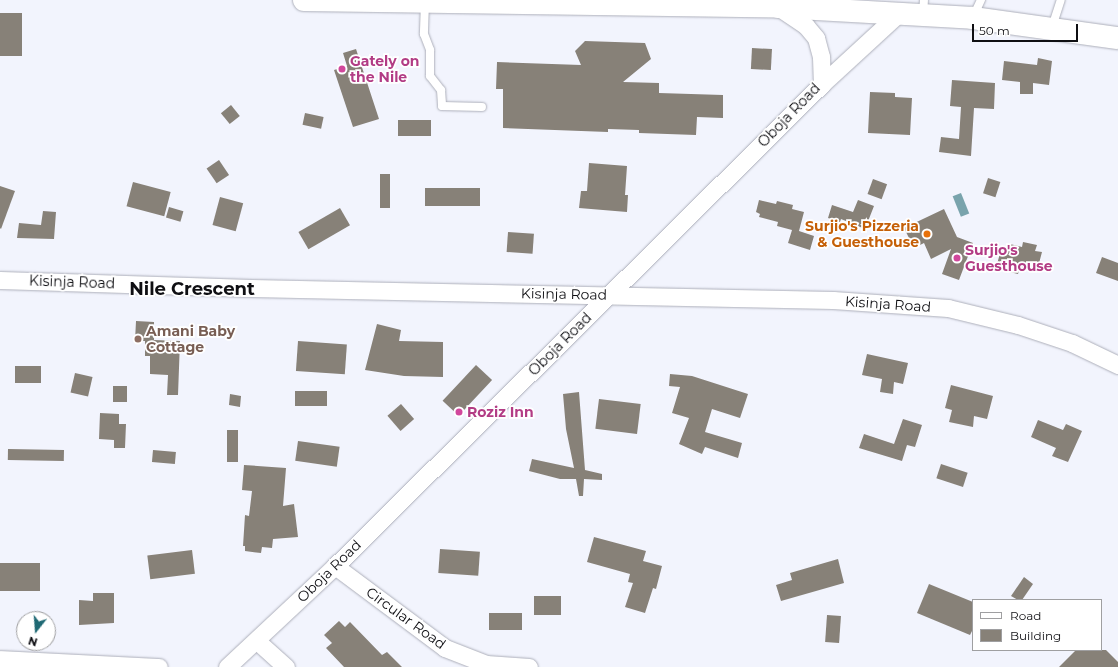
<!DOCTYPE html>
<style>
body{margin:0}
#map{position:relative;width:1118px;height:667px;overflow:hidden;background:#f2f4fd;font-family:Montserrat,sans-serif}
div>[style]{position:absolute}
.water>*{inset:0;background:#79a3ac;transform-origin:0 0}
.building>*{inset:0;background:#878178;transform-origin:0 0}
.roads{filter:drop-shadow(0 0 1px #adafba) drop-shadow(0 0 1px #adafba)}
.lane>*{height:8px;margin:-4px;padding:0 4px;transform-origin:4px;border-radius:4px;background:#fff}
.street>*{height:17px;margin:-8.5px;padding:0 8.5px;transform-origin:8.5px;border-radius:8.5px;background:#fff}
.secondary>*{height:22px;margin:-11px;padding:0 11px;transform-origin:11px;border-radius:11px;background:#fff}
.dots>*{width:11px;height:11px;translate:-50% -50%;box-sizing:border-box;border:2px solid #fff;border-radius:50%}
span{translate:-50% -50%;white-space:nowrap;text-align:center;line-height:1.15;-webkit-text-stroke:3.5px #fff;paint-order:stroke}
.hotel-label{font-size:14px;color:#b23c85;font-weight:700}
.left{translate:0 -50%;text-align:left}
.street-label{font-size:14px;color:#0f0f13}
.food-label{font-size:14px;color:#c56008;font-weight:700}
.right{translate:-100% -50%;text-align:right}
.education-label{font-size:14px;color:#785e54;font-weight:700}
.district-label{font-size:18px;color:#0f0f13;font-weight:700}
.legend{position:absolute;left:972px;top:599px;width:130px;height:52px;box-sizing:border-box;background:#fff;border:1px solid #9f9fa1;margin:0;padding:5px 7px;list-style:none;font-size:12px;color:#0f0f13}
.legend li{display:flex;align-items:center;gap:8px;height:20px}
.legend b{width:20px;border:1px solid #9f9fa1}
.north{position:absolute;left:16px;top:611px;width:40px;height:40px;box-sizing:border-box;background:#fff;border:1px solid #9f9fa1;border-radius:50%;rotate:197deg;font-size:11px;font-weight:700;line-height:16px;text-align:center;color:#0f0f13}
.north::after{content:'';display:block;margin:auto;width:14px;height:18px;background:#1f6974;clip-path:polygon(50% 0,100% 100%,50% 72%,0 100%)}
.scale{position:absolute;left:972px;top:24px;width:106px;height:18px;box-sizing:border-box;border:2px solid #0f0f13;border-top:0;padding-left:5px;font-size:12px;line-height:14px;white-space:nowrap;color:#0f0f13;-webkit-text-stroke:3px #fff;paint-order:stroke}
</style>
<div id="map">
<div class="water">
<div style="left:961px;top:193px;width:22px;height:9px;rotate:68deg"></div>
</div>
<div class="building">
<div style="left:0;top:13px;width:22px;height:43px"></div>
<div style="clip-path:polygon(585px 41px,645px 43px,651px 59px,623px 82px,659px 83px,659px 93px,723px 95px,723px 118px,697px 117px,696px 135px,639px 133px,639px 130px,608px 129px,608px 132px,503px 128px,503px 89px,496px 89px,497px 62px,581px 65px,575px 51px)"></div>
<div style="left:752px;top:48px;width:20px;height:21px;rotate:3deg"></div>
<div style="clip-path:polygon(356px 49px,379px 119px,353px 127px,334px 70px,347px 66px,343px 53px)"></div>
<div style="clip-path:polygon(1038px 58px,1052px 61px,1049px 85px,1033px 83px,1033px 94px,1020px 94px,1020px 82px,1002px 80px,1004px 61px,1037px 65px)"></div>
<div style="clip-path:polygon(952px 80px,995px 83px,994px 109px,974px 108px,971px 156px,939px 152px,941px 137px,959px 139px,961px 107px,950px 106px)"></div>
<div style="clip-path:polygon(870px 92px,895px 93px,895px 97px,912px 98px,910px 135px,868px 133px)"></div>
<div style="left:231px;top:105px;width:14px;height:13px;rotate:51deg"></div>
<div style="left:305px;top:113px;width:19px;height:12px;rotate:12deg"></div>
<div style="left:431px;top:120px;width:16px;height:33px;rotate:90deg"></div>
<div style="left:219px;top:160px;width:18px;height:15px;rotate:56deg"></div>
<div style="clip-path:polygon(589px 163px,627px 166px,625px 195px,628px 195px,627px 212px,579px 208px,581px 191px,587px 191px)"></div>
<div style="left:380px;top:174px;width:10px;height:34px"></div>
<div style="left:988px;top:178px;width:13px;height:16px;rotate:18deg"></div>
<div style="left:873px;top:179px;width:15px;height:16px;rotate:20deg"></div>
<div style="left:133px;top:182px;width:39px;height:25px;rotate:15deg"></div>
<div style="clip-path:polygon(0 186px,15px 191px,1px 229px,0 228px)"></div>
<div style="left:425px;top:188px;width:55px;height:18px"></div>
<div style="left:220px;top:197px;width:24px;height:29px;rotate:15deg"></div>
<div style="clip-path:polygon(759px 200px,776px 204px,777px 201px,793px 205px,792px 209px,804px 212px,799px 231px,814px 236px,810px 250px,788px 243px,792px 230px,777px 226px,778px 222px,759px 217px,760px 214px,756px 212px)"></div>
<div style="clip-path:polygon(858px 200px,874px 206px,865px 229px,841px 219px,840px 222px,828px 218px,832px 205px,853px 212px)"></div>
<div style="left:169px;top:207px;width:15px;height:11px;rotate:16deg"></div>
<div style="left:340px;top:208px;width:20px;height:48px;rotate:60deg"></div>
<div style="clip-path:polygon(944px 209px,957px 237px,973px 243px,959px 280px,942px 274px,951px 249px,931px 259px,924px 243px,914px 248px,904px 228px)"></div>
<div style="clip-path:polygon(43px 211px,56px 212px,54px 239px,17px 238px,19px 223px,41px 225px)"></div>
<div style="left:508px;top:232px;width:26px;height:20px;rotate:4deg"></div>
<div style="clip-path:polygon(1023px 242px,1037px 245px,1035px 251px,1042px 252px,1037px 271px,1026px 268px,1025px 271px,1019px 270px,1018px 274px,1006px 271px,1008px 267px,997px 264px,1001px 250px,1008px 252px,1010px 244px,1022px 247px)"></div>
<div style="clip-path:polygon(1102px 257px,1118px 263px,1118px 281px,1096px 273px)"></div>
<div style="clip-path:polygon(136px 321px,154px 322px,154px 340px,180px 341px,178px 395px,167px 395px,168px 375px,150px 374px,150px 356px,145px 356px,145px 341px,135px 341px)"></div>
<div style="clip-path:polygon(377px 324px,401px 330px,399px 341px,443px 342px,443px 377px,404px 376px,365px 370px)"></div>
<div style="left:298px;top:341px;width:49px;height:30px;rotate:4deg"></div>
<div style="clip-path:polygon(867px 354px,908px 363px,903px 384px,894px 382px,893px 394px,880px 392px,882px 379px,862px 375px)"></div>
<div style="left:476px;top:365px;width:22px;height:49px;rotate:43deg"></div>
<div style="left:15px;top:366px;width:26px;height:17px"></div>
<div style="left:75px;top:373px;width:18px;height:20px;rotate:13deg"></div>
<div style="clip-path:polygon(670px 374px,692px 376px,748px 394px,740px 418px,712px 409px,705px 432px,742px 443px,738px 458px,705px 447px,702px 454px,679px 444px,689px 418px,672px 413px,680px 387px,669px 386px)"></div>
<div style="clip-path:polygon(951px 385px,993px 396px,987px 419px,974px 416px,973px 427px,949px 422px,952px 410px,945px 408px)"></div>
<div style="left:113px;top:386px;width:14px;height:16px"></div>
<div style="left:327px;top:391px;width:15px;height:32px;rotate:90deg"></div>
<div style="clip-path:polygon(579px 392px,585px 470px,602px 474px,602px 480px,584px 479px,583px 496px,579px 496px,576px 479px,560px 479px,529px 471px,532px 459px,574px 468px,566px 429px,563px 394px)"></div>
<div style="clip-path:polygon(230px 394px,241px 396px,240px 407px,229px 405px)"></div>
<div style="left:599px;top:399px;width:42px;height:30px;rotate:7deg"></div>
<div style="left:401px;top:404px;width:20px;height:18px;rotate:49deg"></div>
<div style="clip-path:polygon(100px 413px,119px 414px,119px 424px,126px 424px,125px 448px,114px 448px,114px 440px,99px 439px)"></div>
<div style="clip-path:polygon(903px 419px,922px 425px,915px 447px,907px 445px,902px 461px,859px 448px,864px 434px,894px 444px)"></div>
<div style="clip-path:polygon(1038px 420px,1063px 430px,1066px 424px,1082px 431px,1068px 462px,1052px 456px,1056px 448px,1031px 437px)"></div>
<div style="left:227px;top:430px;width:11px;height:32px"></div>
<div style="left:298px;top:441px;width:42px;height:20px;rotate:8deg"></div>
<div style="left:8px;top:449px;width:56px;height:11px;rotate:1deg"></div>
<div style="left:153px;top:450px;width:23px;height:12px;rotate:5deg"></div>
<div style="left:941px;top:464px;width:28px;height:15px;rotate:18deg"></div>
<div style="clip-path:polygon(244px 465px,286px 468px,283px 506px,294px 504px,298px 537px,273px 539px,272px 548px,262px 547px,261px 553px,245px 551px,245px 546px,243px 546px,245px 515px,249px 516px,252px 491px,242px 490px)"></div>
<div style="clip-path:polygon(594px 537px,646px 551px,643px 561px,662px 566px,656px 589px,653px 588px,645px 613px,625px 607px,633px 583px,628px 582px,630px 574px,587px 562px)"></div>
<div style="left:440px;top:549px;width:40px;height:24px;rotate:4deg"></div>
<div style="left:192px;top:550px;width:24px;height:45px;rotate:83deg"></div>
<div style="clip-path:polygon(838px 559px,844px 583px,781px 601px,776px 585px,792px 580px,790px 573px)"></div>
<div style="left:0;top:563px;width:40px;height:28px"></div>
<div style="clip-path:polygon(1024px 577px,1033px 584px,1022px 600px,1018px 600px,1011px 596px)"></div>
<div style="clip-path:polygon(929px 584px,973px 602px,973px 629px,970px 635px,917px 613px)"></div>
<div style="clip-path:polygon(93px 593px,114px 593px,114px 623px,79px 625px,79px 600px,93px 601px)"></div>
<div style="left:534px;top:596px;width:27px;height:19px"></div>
<div style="left:489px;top:613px;width:33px;height:17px"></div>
<div style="left:827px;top:615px;width:14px;height:27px;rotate:4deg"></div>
<div style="clip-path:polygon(339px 621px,345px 627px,350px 622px,382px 655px,387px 652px,402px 667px,344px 667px,326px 648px,332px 643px,324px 635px)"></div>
<div style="clip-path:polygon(1076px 650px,1106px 650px,1118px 662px,1118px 667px,1059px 667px)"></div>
</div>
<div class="roads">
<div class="lane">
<div style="left:425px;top:2px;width:32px;rotate:92deg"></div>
<div style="left:424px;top:34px;width:17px;rotate:69deg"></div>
<div style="left:430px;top:50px;width:26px;rotate:90deg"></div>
<div style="left:430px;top:76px;width:18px;rotate:52deg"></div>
<div style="left:441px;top:90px;width:16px;rotate:86deg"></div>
<div style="left:442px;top:106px;width:40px;rotate:1.4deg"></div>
<div style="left:923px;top:14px;width:14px;rotate:-86deg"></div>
<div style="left:973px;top:17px;width:19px;rotate:-65deg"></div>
<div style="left:1052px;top:27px;width:28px;rotate:-72deg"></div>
</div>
<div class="street">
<div style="left:778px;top:7px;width:34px;rotate:34deg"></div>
<div style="left:806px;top:26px;width:16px;rotate:50deg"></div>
<div style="left:816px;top:38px;width:20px;rotate:75deg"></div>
<div style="left:821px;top:57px;width:27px;rotate:88deg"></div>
<div style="left:0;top:280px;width:251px;rotate:1.8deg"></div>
<div style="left:251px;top:288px;width:582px;rotate:1.18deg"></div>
<div style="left:833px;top:300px;width:115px;rotate:4deg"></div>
<div style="left:948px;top:308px;width:72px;rotate:13.7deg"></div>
<div style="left:1018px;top:325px;width:57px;rotate:18.4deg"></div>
<div style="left:1072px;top:343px;width:51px;rotate:25.6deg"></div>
<div style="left:335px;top:566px;width:137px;rotate:36.7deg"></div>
<div style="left:445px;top:648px;width:44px;rotate:21.3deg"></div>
<div style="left:486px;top:664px;width:43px;rotate:4deg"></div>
<div style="left:257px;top:641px;width:39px;rotate:42deg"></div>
<div style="left:0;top:659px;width:159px;rotate:2.9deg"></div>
<div style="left:227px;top:667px;width:148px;rotate:-43.1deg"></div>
<div style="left:335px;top:566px;width:685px;rotate:-44.7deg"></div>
<div style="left:822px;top:84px;width:103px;rotate:-42.6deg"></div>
</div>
<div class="secondary">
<div style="left:304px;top:0;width:474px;rotate:0.8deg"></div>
<div style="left:778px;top:7px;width:195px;rotate:3.2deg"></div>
<div style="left:973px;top:18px;width:146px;rotate:7.9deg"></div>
</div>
</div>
<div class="dots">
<div style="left:342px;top:69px;background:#d1479c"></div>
<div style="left:927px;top:234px;background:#e8710a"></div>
<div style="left:957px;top:258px;background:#d1479c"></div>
<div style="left:138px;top:339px;background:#8d6e63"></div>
<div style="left:459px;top:412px;background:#d1479c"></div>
</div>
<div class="hotel-label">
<span class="left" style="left:350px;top:69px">Gately on<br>the Nile</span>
<span class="left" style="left:965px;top:258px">Surjio's<br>Guesthouse</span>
<span class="left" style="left:467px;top:412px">Roziz Inn</span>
</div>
<div class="street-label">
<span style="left:789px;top:115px;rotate:-46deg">Oboja Road</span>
<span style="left:72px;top:282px;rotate:2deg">Kisinja Road</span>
<span style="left:564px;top:294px;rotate:1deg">Kisinja Road</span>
<span style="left:888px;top:304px;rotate:4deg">Kisinja Road</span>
<span style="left:560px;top:344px;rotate:-45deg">Oboja Road</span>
<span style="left:329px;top:571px;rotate:-44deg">Oboja Road</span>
<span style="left:406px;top:618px;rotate:36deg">Circular Road</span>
</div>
<div class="food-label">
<span class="right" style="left:919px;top:234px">Surjio's Pizzeria<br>&amp; Guesthouse</span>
</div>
<div class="education-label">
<span class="left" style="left:146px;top:339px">Amani Baby<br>Cottage</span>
</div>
<div class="district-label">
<span style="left:192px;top:289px">Nile Crescent</span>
</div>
<ul class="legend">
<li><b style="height:5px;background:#fff"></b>Road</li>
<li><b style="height:11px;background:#878178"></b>Building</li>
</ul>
<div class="north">N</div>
<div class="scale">50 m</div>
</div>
